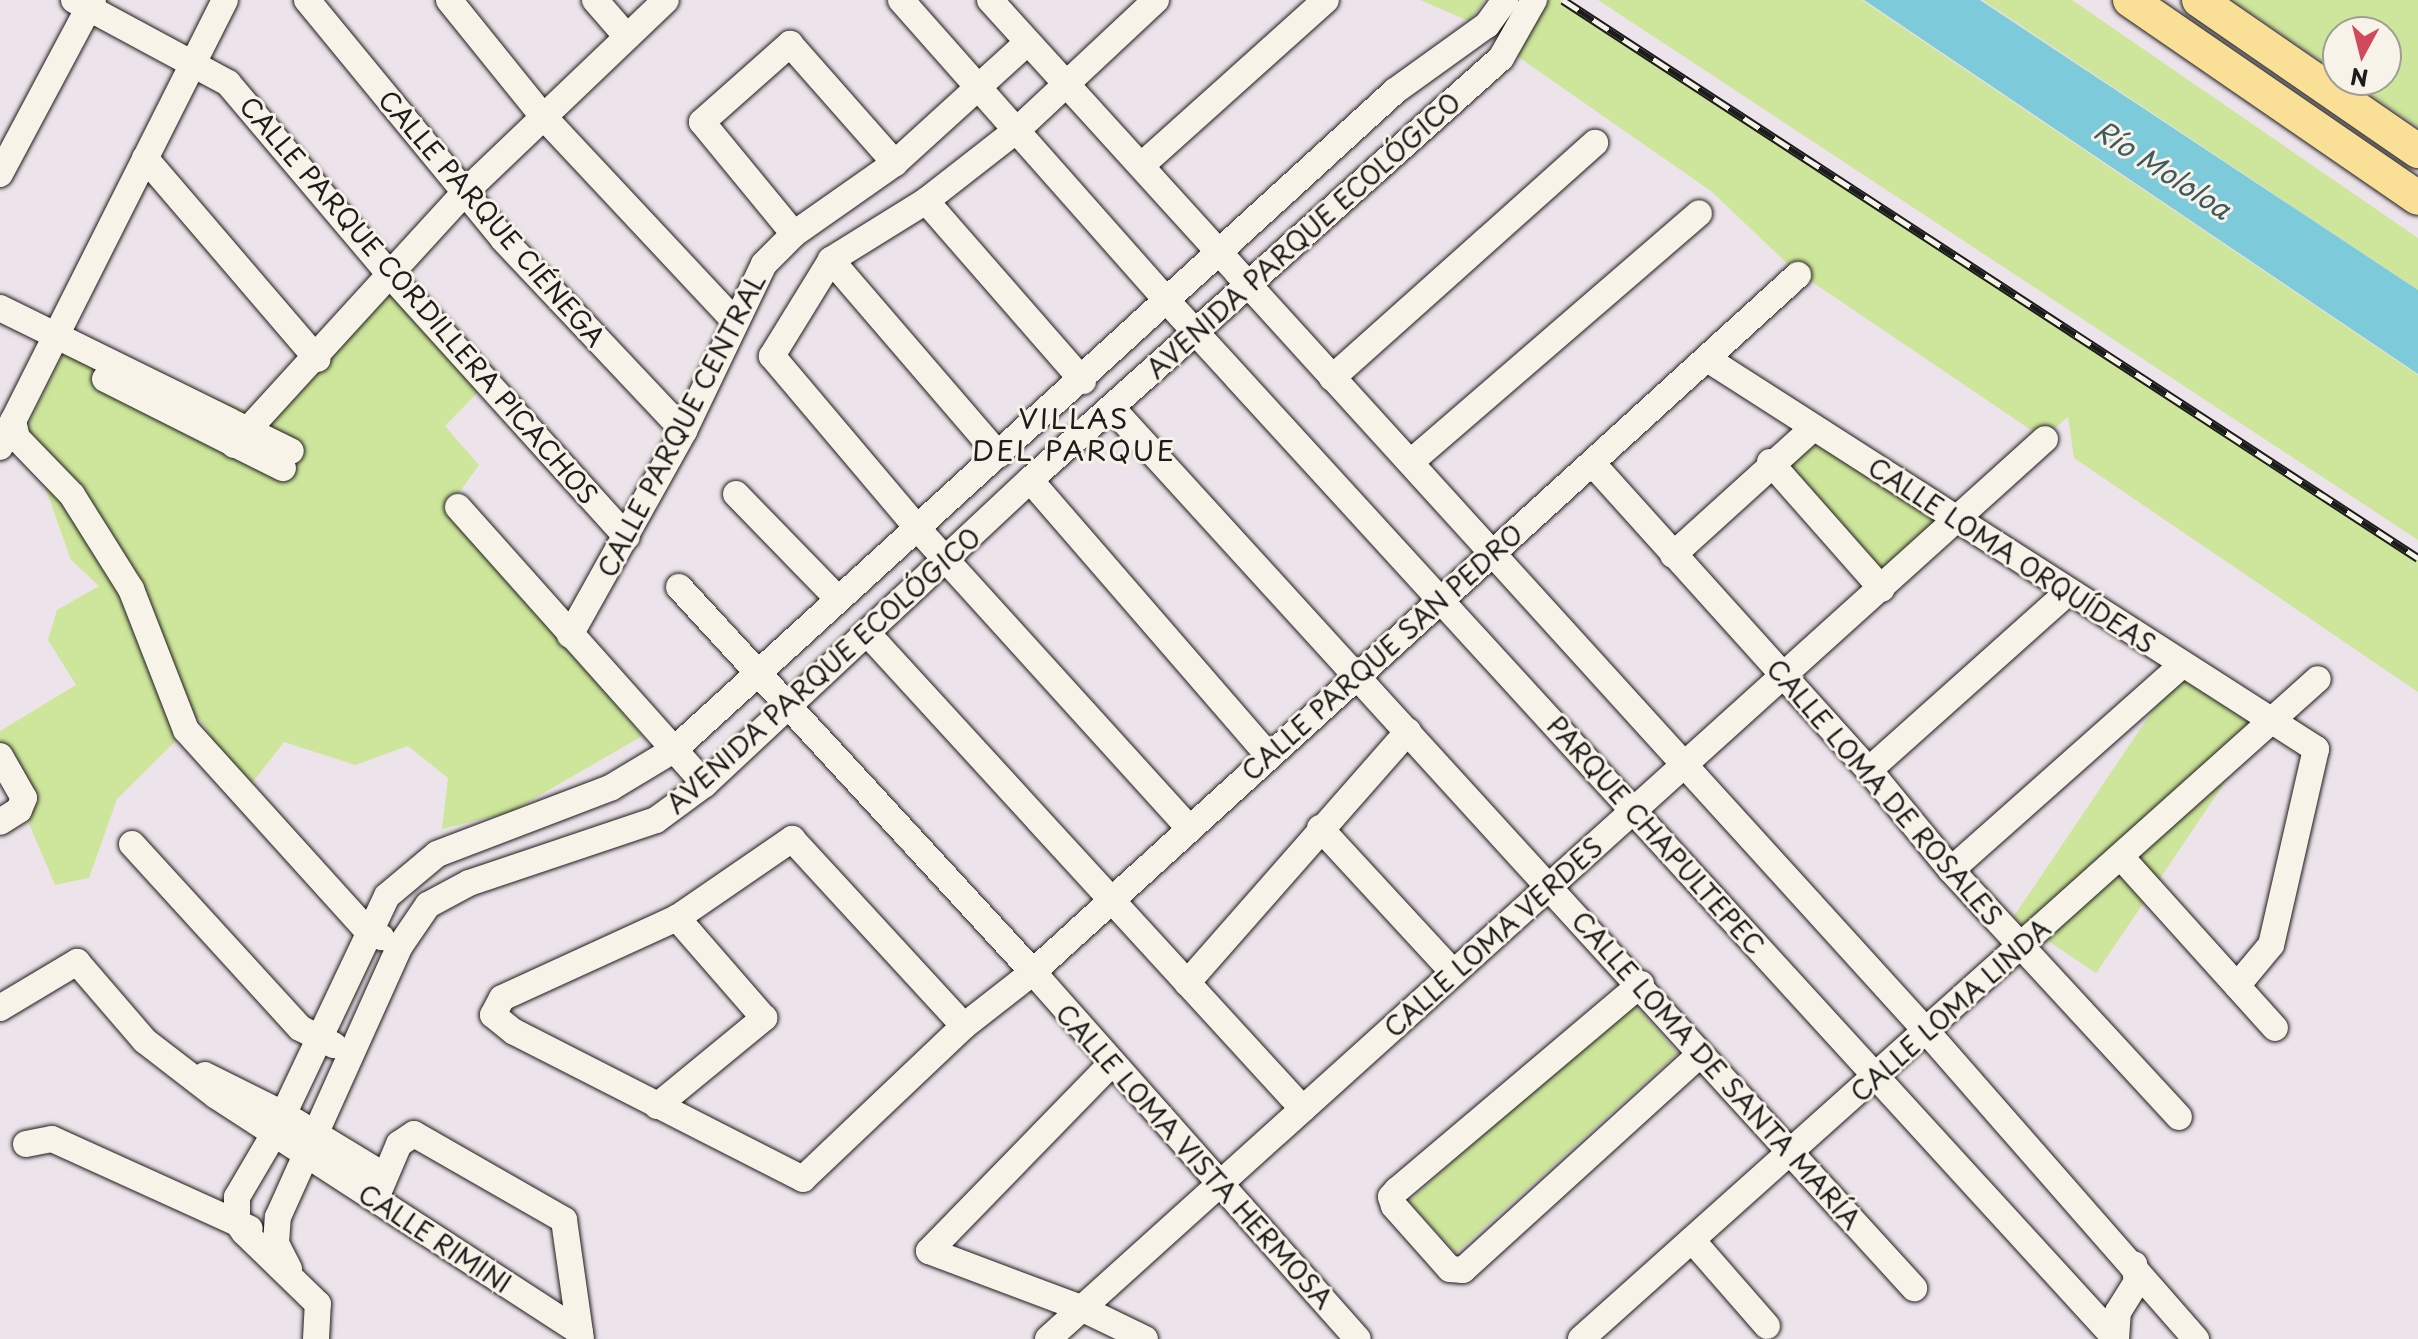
<!DOCTYPE html>
<meta charset="utf-8">
<style>
body{margin:0}
#map{position:relative;width:2418px;height:1339px;overflow:hidden;background:#ede3ea;font-family:"Playpen Sans",sans-serif}
div>[style]{position:absolute}
.green>*{inset:0;background:#cee69b;transform-origin:0 0}
.water>*{inset:0;background:#7dcadb}
.roads{filter:drop-shadow(0 0 2px #1c1c1c) drop-shadow(0 0 2px #1c1c1c)}
.minor>*{height:26px;margin:-13px;padding:0 13px;transform-origin:13px;border-radius:13px;background:#f7f3e8}
.major>*{height:34px;margin:-17px;padding:0 17px;transform-origin:17px;border-radius:17px;background:#fadf96}
.rail>*{height:9px;margin-top:-4.5px;transform-origin:0;background:repeating-linear-gradient(90deg,#f7f3e8 0 18px,#1c1c1c 0 36px);box-sizing:border-box;border-block:2px solid #1c1c1c}
span{translate:-50% -50%;white-space:nowrap;text-align:center;line-height:1.15;-webkit-text-stroke:6px #f7f3e8;paint-order:stroke}
.street-label{font-size:26px;color:#1c1c1c}
.water-label{font-size:28px;color:#3e595f;font-style:italic}
.neighbourhood-label{font-size:28px;color:#1c1c1c;letter-spacing:2px}
.north{position:absolute;left:2322px;top:16px;width:80px;height:80px;box-sizing:border-box;background:#f7f3e8;border:2px solid #9f9d96;border-radius:50%;rotate:187deg;font-size:22px;font-weight:700;line-height:32px;text-align:center;color:#1c1c1c}
.north::after{content:'';display:block;margin:auto;width:28px;height:36px;background:#d1495b;clip-path:polygon(50% 0,100% 100%,50% 72%,0 100%)}
</style>
<div id="map">
<div class="green">
<div style="clip-path:polygon(1420px 0,1485px 0,1469px 21px)"></div>
<div style="clip-path:polygon(1536px 0,1559px 0,2418px 561px,2418px 692px,2074px 458px,2068px 417px,2043px 438px,1793px 269px,1711px 191px,1504px 47px)"></div>
<div style="clip-path:polygon(1598px 0,1862px 0,2418px 375px,2418px 540px)"></div>
<div style="clip-path:polygon(1982px 0,2072px 0,2418px 238px,2418px 290px)"></div>
<div style="clip-path:polygon(2232px 0,2418px 0,2418px 127px,2349px 80px,2386px 80px,2386px 32px,2338px 32px,2338px 72px)"></div>
<div style="clip-path:polygon(390px 289px,478px 392px,445px 426px,479px 465px,450px 505px,642px 736px,511px 812px,442px 829px,448px 778px,408px 746px,355px 765px,284px 742px,246px 791px,199px 718px,117px 799px,89px 878px,55px 885px,0 755px,0 731px,76px 685px,48px 640px,57px 610px,99px 586px,71px 560px,25px 430px,69px 342px,246px 410px)"></div>
<div style="clip-path:polygon(1815px 435px,1939px 519px,1877px 576px,1780px 467px)"></div>
<div style="left:2182px;top:667px;width:100px;height:302px;rotate:34deg"></div>
<div style="left:1631px;top:1001px;width:70px;height:299px;rotate:48deg"></div>
</div>
<div class="water">
<div style="clip-path:polygon(1864px 0,1980px 0,2418px 290px,2418px 374px)"></div>
</div>
<div class="roads">
<div class="minor">
<div style="left:74px;top:0;width:175px;rotate:28.3deg"></div>
<div style="left:228px;top:83px;width:251px;rotate:49.8deg"></div>
<div style="left:390px;top:275px;width:353px;rotate:47.9deg"></div>
<div style="left:307px;top:0;width:309px;rotate:50.6deg"></div>
<div style="left:503px;top:239px;width:264px;rotate:46.7deg"></div>
<div style="left:449px;top:0;width:146px;rotate:51.1deg"></div>
<div style="left:541px;top:114px;width:284px;rotate:46.9deg"></div>
<div style="left:595px;top:0;width:49px;rotate:49.1deg"></div>
<div style="left:901px;top:0;width:403px;rotate:48.5deg"></div>
<div style="left:1168px;top:302px;width:1405px;rotate:47.57deg"></div>
<div style="left:990px;top:0;width:1395px;rotate:47.76deg"></div>
<div style="left:1928px;top:1033px;width:407px;rotate:48.8deg"></div>
<div style="left:1156px;top:0;width:189px;rotate:136.9deg"></div>
<div style="left:1018px;top:129px;width:117px;rotate:142deg"></div>
<div style="left:926px;top:201px;width:112px;rotate:148.2deg"></div>
<div style="left:831px;top:260px;width:113px;rotate:121.6deg"></div>
<div style="left:772px;top:356px;width:226px;rotate:49.8deg"></div>
<div style="left:918px;top:529px;width:402px;rotate:47.8deg"></div>
<div style="left:145px;top:158px;width:265px;rotate:49.4deg"></div>
<div style="left:1142px;top:165px;width:247px;rotate:-41.9deg"></div>
<div style="left:0;top:174px;width:197px;rotate:-61.9deg"></div>
<div style="left:926px;top:201px;width:239px;rotate:48.9deg"></div>
<div style="left:794px;top:234px;width:145px;rotate:-129.4deg"></div>
<div style="left:702px;top:122px;width:118px;rotate:-41.6deg"></div>
<div style="left:790px;top:44px;width:159px;rotate:48.6deg"></div>
<div style="left:831px;top:260px;width:257px;rotate:49.3deg"></div>
<div style="left:0;top:308px;width:324px;rotate:26.2deg"></div>
<div style="left:1709px;top:360px;width:721px;rotate:32.65deg"></div>
<div style="left:2316px;top:749px;width:201px;rotate:102.9deg"></div>
<div style="left:2271px;top:945px;width:53px;rotate:129.7deg"></div>
<div style="left:1332px;top:378px;width:353px;rotate:-41.8deg"></div>
<div style="left:105px;top:379px;width:199px;rotate:26.6deg"></div>
<div style="left:1112px;top:408px;width:1191px;rotate:47.66deg"></div>
<div style="left:13px;top:421px;width:17px;rotate:77deg"></div>
<div style="left:17px;top:438px;width:79px;rotate:46deg"></div>
<div style="left:72px;top:495px;width:111px;rotate:57.9deg"></div>
<div style="left:131px;top:589px;width:151px;rotate:68.7deg"></div>
<div style="left:186px;top:730px;width:270px;rotate:47.9deg"></div>
<div style="left:367px;top:930px;width:16px;rotate:27deg"></div>
<div style="left:234px;top:445px;width:341px;rotate:-47.6deg"></div>
<div style="left:464px;top:193px;width:279px;rotate:-43.7deg"></div>
<div style="left:0;top:447px;width:500px;rotate:-63.28deg"></div>
<div style="left:1412px;top:461px;width:379px;rotate:-40.8deg"></div>
<div style="left:1770px;top:462px;width:169px;rotate:48.6deg"></div>
<div style="left:1593px;top:464px;width:412px;rotate:48deg"></div>
<div style="left:1869px;top:770px;width:129px;rotate:50.6deg"></div>
<div style="left:1951px;top:870px;width:336px;rotate:47.3deg"></div>
<div style="left:1030px;top:480px;width:362px;rotate:49.1deg"></div>
<div style="left:736px;top:494px;width:145px;rotate:45.8deg"></div>
<div style="left:458px;top:507px;width:371px;rotate:48.3deg"></div>
<div style="left:1673px;top:555px;width:190px;rotate:-42.2deg"></div>
<div style="left:679px;top:587px;width:523px;rotate:47.4deg"></div>
<div style="left:1033px;top:972px;width:490px;rotate:48.5deg"></div>
<div style="left:868px;top:634px;width:644px;rotate:47.52deg"></div>
<div style="left:570px;top:635px;width:234px;rotate:-60.8deg"></div>
<div style="left:684px;top:431px;width:185px;rotate:-64.4deg"></div>
<div style="left:764px;top:264px;width:42px;rotate:-45deg"></div>
<div style="left:794px;top:234px;width:123px;rotate:-35.1deg"></div>
<div style="left:895px;top:163px;width:178px;rotate:-42.3deg"></div>
<div style="left:0;top:756px;width:48px;rotate:60.3deg"></div>
<div style="left:24px;top:798px;width:13px;rotate:113deg"></div>
<div style="left:19px;top:810px;width:22px;rotate:148deg"></div>
<div style="left:1869px;top:770px;width:266px;rotate:-41.8deg"></div>
<div style="left:1320px;top:828px;width:197px;rotate:47.3deg"></div>
<div style="left:792px;top:839px;width:254px;rotate:47.4deg"></div>
<div style="left:964px;top:1026px;width:222px;rotate:136.5deg"></div>
<div style="left:803px;top:1179px;width:324px;rotate:-153deg"></div>
<div style="left:514px;top:1032px;width:27px;rotate:-141deg"></div>
<div style="left:493px;top:1015px;width:19px;rotate:-62deg"></div>
<div style="left:502px;top:998px;width:192px;rotate:-24.6deg"></div>
<div style="left:677px;top:918px;width:140px;rotate:-34.5deg"></div>
<div style="left:132px;top:844px;width:249px;rotate:47.6deg"></div>
<div style="left:300px;top:1028px;width:38px;rotate:27deg"></div>
<div style="left:2121px;top:857px;width:230px;rotate:48deg"></div>
<div style="left:1951px;top:870px;width:309px;rotate:-41.6deg"></div>
<div style="left:1187px;top:983px;width:335px;rotate:-48.7deg"></div>
<div style="left:1641px;top:984px;width:319px;rotate:139.8deg"></div>
<div style="left:1397px;top:1190px;width:9px;rotate:131deg"></div>
<div style="left:1391px;top:1197px;width:9px;rotate:72deg"></div>
<div style="left:1394px;top:1206px;width:84px;rotate:48.4deg"></div>
<div style="left:1450px;top:1269px;width:13px;rotate:4deg"></div>
<div style="left:1463px;top:1270px;width:319px;rotate:-42.3deg"></div>
<div style="left:0;top:1008px;width:90px;rotate:-30.9deg"></div>
<div style="left:77px;top:962px;width:104px;rotate:49.3deg"></div>
<div style="left:145px;top:1041px;width:88px;rotate:37.6deg"></div>
<div style="left:215px;top:1095px;width:435px;rotate:33deg"></div>
<div style="left:964px;top:1026px;width:88px;rotate:-38deg"></div>
<div style="left:1033px;top:972px;width:1035px;rotate:-42.34deg"></div>
<div style="left:1111px;top:1064px;width:261px;rotate:134.2deg"></div>
<div style="left:929px;top:1251px;width:162px;rotate:20.6deg"></div>
<div style="left:1081px;top:1308px;width:71px;rotate:25.8deg"></div>
<div style="left:205px;top:1075px;width:87px;rotate:26.6deg"></div>
<div style="left:283px;top:1114px;width:119px;rotate:31.3deg"></div>
<div style="left:657px;top:1106px;width:139px;rotate:-39.4deg"></div>
<div style="left:764px;top:1018px;width:133px;rotate:-131deg"></div>
<div style="left:26px;top:1144px;width:26px;rotate:-11deg"></div>
<div style="left:52px;top:1139px;width:217px;rotate:24.4deg"></div>
<div style="left:376px;top:1198px;width:59px;rotate:-66.9deg"></div>
<div style="left:399px;top:1144px;width:18px;rotate:-34deg"></div>
<div style="left:414px;top:1134px;width:173px;rotate:29.8deg"></div>
<div style="left:564px;top:1220px;width:120px;rotate:81.9deg"></div>
<div style="left:1692px;top:1240px;width:114px;rotate:48.9deg"></div>
<div style="left:289px;top:1269px;width:29px;rotate:-117deg"></div>
<div style="left:276px;top:1243px;width:26px;rotate:-86deg"></div>
<div style="left:278px;top:1217px;width:297px;rotate:-65.8deg"></div>
<div style="left:400px;top:946px;width:50px;rotate:-55.7deg"></div>
<div style="left:428px;top:905px;width:47px;rotate:-28.2deg"></div>
<div style="left:469px;top:883px;width:197px;rotate:-18.6deg"></div>
<div style="left:656px;top:820px;width:61px;rotate:-36.3deg"></div>
<div style="left:705px;top:784px;width:445px;rotate:-43.1deg"></div>
<div style="left:1030px;top:480px;width:632px;rotate:-41.86deg"></div>
<div style="left:1501px;top:58px;width:67px;rotate:-60.4deg"></div>
<div style="left:316px;top:1339px;width:35px;rotate:-87deg"></div>
<div style="left:318px;top:1304px;width:103px;rotate:-135.8deg"></div>
<div style="left:244px;top:1232px;width:12px;rotate:-125deg"></div>
<div style="left:237px;top:1222px;width:25px;rotate:-90deg"></div>
<div style="left:237px;top:1197px;width:73px;rotate:-59.6deg"></div>
<div style="left:274px;top:1134px;width:263px;rotate:-64.6deg"></div>
<div style="left:387px;top:896px;width:65px;rotate:-40deg"></div>
<div style="left:437px;top:854px;width:187px;rotate:-20.9deg"></div>
<div style="left:612px;top:787px;width:74px;rotate:-31.1deg"></div>
<div style="left:675px;top:749px;width:975px;rotate:-42.42deg"></div>
<div style="left:1395px;top:91px;width:113px;rotate:-35.7deg"></div>
<div style="left:1487px;top:25px;width:31px;rotate:-54deg"></div>
<div style="left:1048px;top:1339px;width:1343px;rotate:-42.07deg"></div>
<div style="left:1581px;top:1339px;width:989px;rotate:-41.85deg"></div>
<div style="left:2116px;top:1339px;width:27px;rotate:-86deg"></div>
<div style="left:2118px;top:1312px;width:36px;rotate:-58deg"></div>
<div style="left:2137px;top:1282px;width:18px;rotate:-99deg"></div>
</div>
<div class="major">
<div style="left:2130px;top:0;width:349px;rotate:34.5deg"></div>
<div style="left:2199px;top:0;width:266px;rotate:34.6deg"></div>
</div>
</div>
<div class="rail">
<div style="left:1563px;top:0;width:1021px;rotate:33.13deg"></div>
</div>
<div class="street-label">
<span style="left:492px;top:218px;rotate:49deg">CALLE PARQUE CIÉNEGA</span>
<span style="left:1303px;top:235px;rotate:-42deg">AVENIDA PARQUE ECOLÓGICO</span>
<span style="left:419px;top:300px;rotate:49deg">CALLE PARQUE CORDILLERA PICACHOS</span>
<span style="left:681px;top:425px;rotate:-63deg">CALLE PARQUE CENTRAL</span>
<span style="left:2012px;top:555px;rotate:33deg">CALLE LOMA ORQUÍDEAS</span>
<span style="left:1382px;top:652px;rotate:-42deg">CALLE PARQUE SAN PEDRO</span>
<span style="left:823px;top:670px;rotate:-42deg">AVENIDA PARQUE ECOLÓGICO</span>
<span style="left:1885px;top:792px;rotate:49deg">CALLE LOMA DE ROSALES</span>
<span style="left:1656px;top:835px;rotate:48deg">PARQUE CHAPULTEPEC</span>
<span style="left:1493px;top:937px;rotate:-42deg">CALLE LOMA VERDES</span>
<span style="left:1950px;top:1010px;rotate:-42deg">CALLE LOMA LINDA</span>
<span style="left:1717px;top:1070px;rotate:48deg">CALLE LOMA DE SANTA MARÍA</span>
<span style="left:1195px;top:1156px;rotate:48deg">CALLE LOMA VISTA HERMOSA</span>
<span style="left:435px;top:1238px;rotate:33deg">CALLE RIMINI</span>
</div>
<div class="water-label">
<span style="left:2163px;top:169px;rotate:33deg">Río Mololoa</span>
</div>
<div class="neighbourhood-label">
<span style="left:1074px;top:434px">VILLAS<br>DEL PARQUE</span>
</div>
<div class="north">N</div>
</div>
